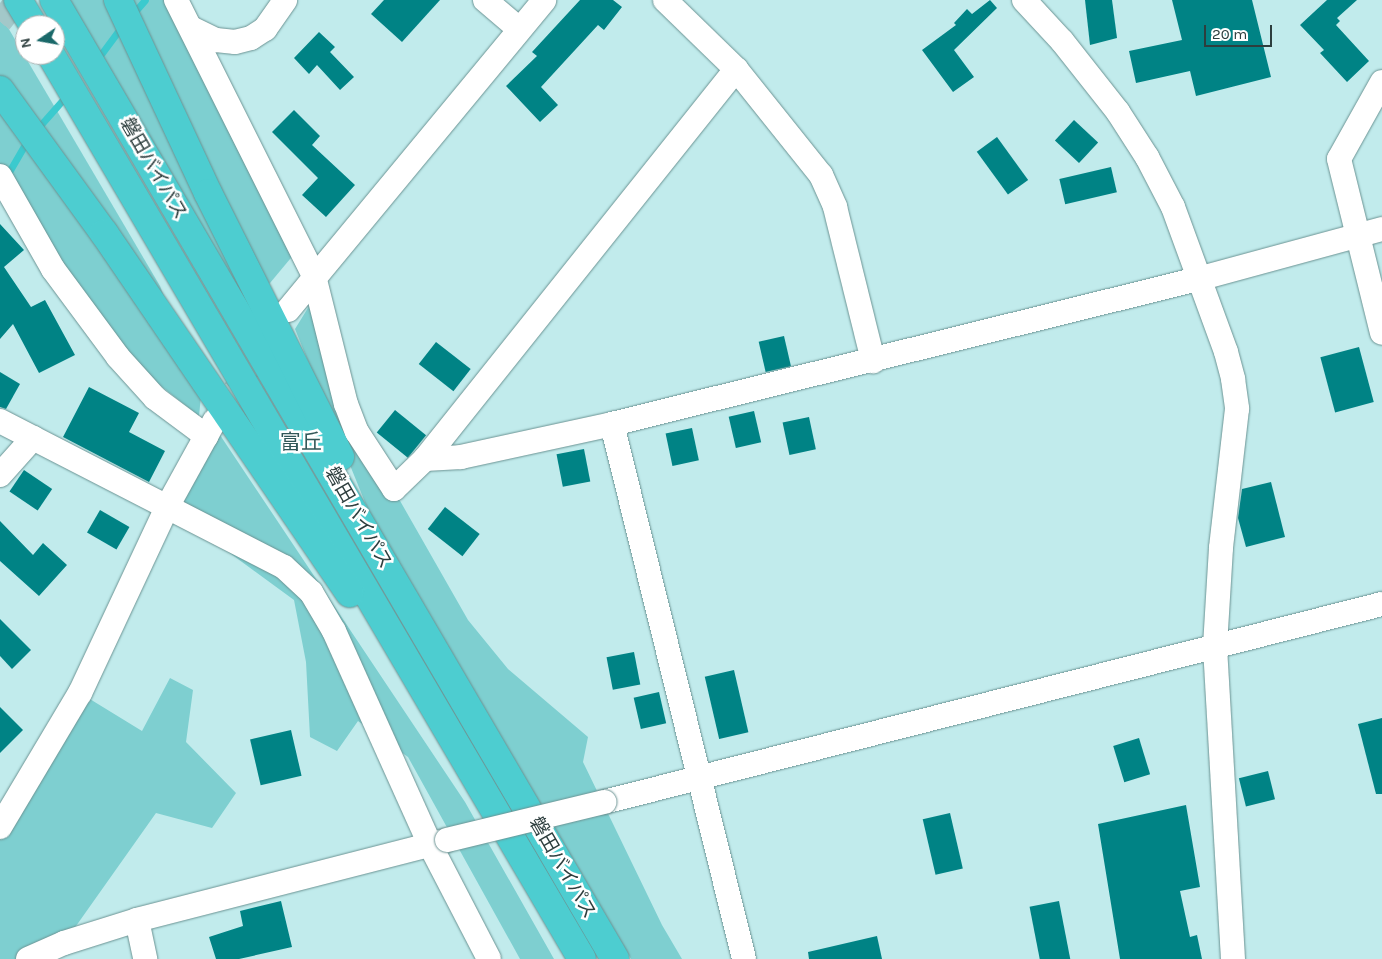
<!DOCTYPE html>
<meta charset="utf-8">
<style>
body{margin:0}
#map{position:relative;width:1382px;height:959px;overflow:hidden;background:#c1ebec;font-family:Karla,"Noto Sans JP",sans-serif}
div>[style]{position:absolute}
.green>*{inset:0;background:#7ecfd0}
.stream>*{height:7px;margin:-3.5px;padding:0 3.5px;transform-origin:3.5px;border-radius:3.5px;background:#3bcace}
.building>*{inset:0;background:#008385;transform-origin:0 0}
.minor-tunnel>*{height:24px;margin-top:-12px;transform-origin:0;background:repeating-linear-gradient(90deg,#a3c8c9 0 24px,transparent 0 36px)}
.roads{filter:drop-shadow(0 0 1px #6b9393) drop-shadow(0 0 1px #6b9393)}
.minor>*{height:24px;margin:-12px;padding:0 12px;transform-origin:12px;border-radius:12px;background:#fff}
.highway>*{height:28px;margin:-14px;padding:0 14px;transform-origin:14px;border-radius:14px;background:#4dcdd0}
.bridges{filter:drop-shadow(0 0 1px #6b9393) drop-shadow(0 0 1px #6b9393)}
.minor-bridge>*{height:24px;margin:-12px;padding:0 12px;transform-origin:12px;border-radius:12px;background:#fff}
span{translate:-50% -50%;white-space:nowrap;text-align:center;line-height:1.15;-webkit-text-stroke:5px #fff;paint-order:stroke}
.street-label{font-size:19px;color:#2d3e3e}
.quarter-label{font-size:21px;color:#315758}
.north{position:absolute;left:15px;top:15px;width:50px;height:50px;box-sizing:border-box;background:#fff;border:1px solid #abb2b2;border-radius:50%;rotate:258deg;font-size:14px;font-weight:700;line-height:20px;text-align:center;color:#2d3e3e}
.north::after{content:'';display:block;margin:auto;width:18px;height:22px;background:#1a6869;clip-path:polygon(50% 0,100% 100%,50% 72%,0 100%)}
.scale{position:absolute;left:1204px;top:25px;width:68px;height:22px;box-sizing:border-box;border:2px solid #2d3e3e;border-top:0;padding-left:6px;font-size:15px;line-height:18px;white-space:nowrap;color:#2d3e3e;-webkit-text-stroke:4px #fff;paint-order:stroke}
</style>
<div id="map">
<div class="green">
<div style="clip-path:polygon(63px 0,174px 0,300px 247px,241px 318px)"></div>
<div style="clip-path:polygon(0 14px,160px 286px,201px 396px,199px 416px,157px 383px,77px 301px,0 198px)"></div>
<div style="clip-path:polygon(311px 303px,387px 478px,468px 620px,508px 669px,588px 737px,583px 762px,662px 925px,682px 959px,631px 959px,375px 527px,295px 329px)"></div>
<div style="clip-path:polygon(220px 435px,465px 802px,554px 959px,520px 959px,408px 757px,358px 721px,337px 751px,310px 737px,306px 662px,294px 600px,167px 507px)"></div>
<div style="clip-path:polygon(170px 678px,193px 690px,186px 742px,236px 793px,212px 828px,156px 813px,64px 943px,28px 959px,0 959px,0 825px,80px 693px,142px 731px)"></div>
</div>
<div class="stream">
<div style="left:131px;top:16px;width:21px;rotate:-49deg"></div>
<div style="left:96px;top:61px;width:44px;rotate:-53.4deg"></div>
<div style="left:37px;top:129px;width:47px;rotate:-48.5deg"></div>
<div style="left:6px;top:177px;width:44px;rotate:-59.9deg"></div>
</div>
<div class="building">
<div style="clip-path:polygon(384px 0,440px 0,402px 42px,371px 14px)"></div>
<div style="clip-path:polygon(580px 0,613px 0,622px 7px,604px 30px,598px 25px,541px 87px,558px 105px,540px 122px,506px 86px,537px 56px,532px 52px)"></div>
<div style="clip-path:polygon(990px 0,997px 8px,954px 50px,974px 77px,953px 92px,922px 50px,956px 25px,954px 23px,967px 9px,972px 14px)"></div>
<div style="clip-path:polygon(1085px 0,1112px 0,1117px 38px,1090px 45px)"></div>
<div style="clip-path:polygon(1172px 0,1252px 0,1271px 77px,1196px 96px,1190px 71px,1136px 83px,1129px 51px,1182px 40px)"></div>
<div style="clip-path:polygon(1327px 0,1357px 0,1337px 18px,1340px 21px,1336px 25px,1369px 61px,1347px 82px,1320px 53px,1324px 50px,1300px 25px)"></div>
<div style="clip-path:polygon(319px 32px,335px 47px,330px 52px,354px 77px,340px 90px,317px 65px,309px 74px,294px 58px)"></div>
<div style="clip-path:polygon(294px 110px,320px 136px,312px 145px,355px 185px,326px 217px,302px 195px,318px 178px,272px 132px)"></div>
<div style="left:1074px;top:120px;width:33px;height:28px;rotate:43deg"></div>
<div style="left:997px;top:137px;width:53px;height:25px;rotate:54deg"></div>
<div style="left:1111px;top:167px;width:26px;height:53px;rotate:77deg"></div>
<div style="clip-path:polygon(0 224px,24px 250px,4px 267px,31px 307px,45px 300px,75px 355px,39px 373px,13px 324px,0 339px)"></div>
<div style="left:784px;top:336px;width:31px;height:26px;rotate:77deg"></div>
<div style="left:436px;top:342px;width:44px;height:28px;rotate:38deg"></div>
<div style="left:1359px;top:347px;width:57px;height:40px;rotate:75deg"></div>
<div style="clip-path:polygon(0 372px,20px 384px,6px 409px,0 407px)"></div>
<div style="clip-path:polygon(89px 387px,139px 413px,129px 432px,165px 451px,149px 482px,63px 437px)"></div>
<div style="left:395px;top:410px;width:40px;height:29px;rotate:39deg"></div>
<div style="left:754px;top:411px;width:32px;height:26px;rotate:77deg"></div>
<div style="left:809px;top:417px;width:33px;height:27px;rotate:78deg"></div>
<div style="left:692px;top:428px;width:33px;height:27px;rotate:78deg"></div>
<div style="left:584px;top:449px;width:33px;height:28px;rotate:79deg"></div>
<div style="left:24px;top:470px;width:34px;height:26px;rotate:34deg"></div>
<div style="clip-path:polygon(1271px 482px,1285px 537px,1246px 547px,1238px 518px,1242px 489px)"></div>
<div style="left:445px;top:507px;width:44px;height:28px;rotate:38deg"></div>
<div style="left:100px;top:510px;width:34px;height:26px;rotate:30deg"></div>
<div style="clip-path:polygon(0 521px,33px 555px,43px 543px,67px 565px,39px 596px,0 561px)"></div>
<div style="clip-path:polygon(0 619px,31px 650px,12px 669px,0 656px)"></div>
<div style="left:634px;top:652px;width:33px;height:28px;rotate:79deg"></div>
<div style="left:734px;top:670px;width:64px;height:30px;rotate:77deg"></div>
<div style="left:659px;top:692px;width:32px;height:26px;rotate:77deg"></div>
<div style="clip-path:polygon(0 707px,23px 730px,0 753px)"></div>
<div style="clip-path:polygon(1382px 718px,1382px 794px,1376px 794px,1358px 724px)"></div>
<div style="left:291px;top:730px;width:47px;height:42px;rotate:77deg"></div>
<div style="left:1139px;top:738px;width:38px;height:27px;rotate:73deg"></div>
<div style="left:1268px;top:771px;width:29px;height:30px;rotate:76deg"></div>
<div style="clip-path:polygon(1186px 805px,1200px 887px,1180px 891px,1190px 937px,1197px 935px,1202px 959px,1120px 959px,1098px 824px)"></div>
<div style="left:950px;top:813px;width:57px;height:28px;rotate:77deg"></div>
<div style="clip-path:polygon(281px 901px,292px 947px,239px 959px,216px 959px,209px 937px,243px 926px,240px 911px)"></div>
<div style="left:1059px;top:901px;width:59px;height:30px;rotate:79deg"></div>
<div style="clip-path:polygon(877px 936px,882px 959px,809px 959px,808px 952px)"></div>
</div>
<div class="minor-tunnel">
<div style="left:0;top:22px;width:28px;rotate:-51deg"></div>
<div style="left:215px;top:420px;width:98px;rotate:-56.6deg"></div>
</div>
<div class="roads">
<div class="minor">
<div style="left:176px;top:0;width:309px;rotate:63.4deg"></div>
<div style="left:314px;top:276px;width:132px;rotate:76deg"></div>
<div style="left:346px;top:404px;width:30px;rotate:69deg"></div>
<div style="left:357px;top:432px;width:68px;rotate:57deg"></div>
<div style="left:394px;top:489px;width:43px;rotate:-44.1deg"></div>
<div style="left:425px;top:459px;width:499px;rotate:-51.4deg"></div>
<div style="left:485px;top:0;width:45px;rotate:40.5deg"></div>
<div style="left:665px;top:0;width:99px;rotate:44.2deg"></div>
<div style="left:736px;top:69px;width:136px;rotate:51.3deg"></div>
<div style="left:821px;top:175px;width:35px;rotate:66deg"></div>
<div style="left:835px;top:207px;width:159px;rotate:76.1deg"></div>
<div style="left:1024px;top:0;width:56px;rotate:47.2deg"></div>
<div style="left:1062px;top:41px;width:90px;rotate:51.7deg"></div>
<div style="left:1118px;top:112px;width:54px;rotate:57.2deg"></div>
<div style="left:1147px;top:157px;width:56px;rotate:62.5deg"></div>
<div style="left:1173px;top:207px;width:154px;rotate:69.9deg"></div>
<div style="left:1226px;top:352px;width:28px;rotate:75deg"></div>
<div style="left:1233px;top:379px;width:30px;rotate:82deg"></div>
<div style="left:1237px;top:409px;width:140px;rotate:96.6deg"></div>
<div style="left:1221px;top:548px;width:99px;rotate:93.5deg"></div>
<div style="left:1215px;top:647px;width:313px;rotate:86.7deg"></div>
<div style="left:191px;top:28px;width:28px;rotate:26deg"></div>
<div style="left:216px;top:40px;width:19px;rotate:6deg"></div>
<div style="left:235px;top:42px;width:16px;rotate:-14deg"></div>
<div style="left:251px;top:38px;width:17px;rotate:-33deg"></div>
<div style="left:265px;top:29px;width:35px;rotate:-55deg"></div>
<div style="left:1382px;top:82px;width:88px;rotate:119.2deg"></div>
<div style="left:1339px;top:159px;width:179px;rotate:76.1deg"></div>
<div style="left:0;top:176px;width:107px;rotate:60.3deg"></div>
<div style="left:53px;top:269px;width:109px;rotate:53.5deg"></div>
<div style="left:118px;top:357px;width:55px;rotate:47.9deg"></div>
<div style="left:155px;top:398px;width:64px;rotate:36.7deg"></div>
<div style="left:288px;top:310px;width:402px;rotate:-50.4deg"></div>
<div style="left:0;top:421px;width:319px;rotate:27.2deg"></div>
<div style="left:284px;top:567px;width:37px;rotate:43deg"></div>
<div style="left:311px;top:592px;width:45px;rotate:59.5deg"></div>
<div style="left:334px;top:631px;width:235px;rotate:65.8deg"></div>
<div style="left:430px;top:845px;width:128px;rotate:62.6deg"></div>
<div style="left:612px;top:424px;width:551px;rotate:76.14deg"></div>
<div style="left:425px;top:459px;width:36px;rotate:-3deg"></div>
<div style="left:461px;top:457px;width:155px;rotate:-12.3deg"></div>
<div style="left:612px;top:424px;width:604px;rotate:-13.9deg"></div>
<div style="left:1198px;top:279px;width:191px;rotate:-15.2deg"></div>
<div style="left:0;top:475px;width:50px;rotate:-48.3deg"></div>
<div style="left:604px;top:802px;width:803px;rotate:-14.28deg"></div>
<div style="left:0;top:827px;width:156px;rotate:-59.2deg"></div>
<div style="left:80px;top:693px;width:205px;rotate:-64.9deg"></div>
<div style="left:167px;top:507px;width:99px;rotate:-61.1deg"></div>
<div style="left:137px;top:920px;width:40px;rotate:78deg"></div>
<div style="left:28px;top:959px;width:39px;rotate:-24deg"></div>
<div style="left:64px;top:943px;width:77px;rotate:-17.5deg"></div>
<div style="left:137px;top:920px;width:317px;rotate:-14.4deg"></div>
</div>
<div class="highway">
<div style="left:18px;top:0;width:29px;rotate:59deg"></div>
<div style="left:54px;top:0;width:1111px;rotate:59.67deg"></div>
<div style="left:118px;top:0;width:213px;rotate:65deg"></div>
<div style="left:208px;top:193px;width:295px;rotate:63.4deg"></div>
<div style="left:51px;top:55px;width:1048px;rotate:59.57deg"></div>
<div style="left:0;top:90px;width:177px;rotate:54deg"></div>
<div style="left:104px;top:233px;width:436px;rotate:55.7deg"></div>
</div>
</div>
<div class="bridges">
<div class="minor-bridge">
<div style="left:447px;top:840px;width:162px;rotate:-13.6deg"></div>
</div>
</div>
<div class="street-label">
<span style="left:153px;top:169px;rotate:60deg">磐田バイパス</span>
<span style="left:358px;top:518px;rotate:60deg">磐田バイパス</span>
<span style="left:562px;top:868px;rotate:60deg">磐田バイパス</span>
</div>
<div class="quarter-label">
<span style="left:301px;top:442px">富丘</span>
</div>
<div class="north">N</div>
<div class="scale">20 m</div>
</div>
